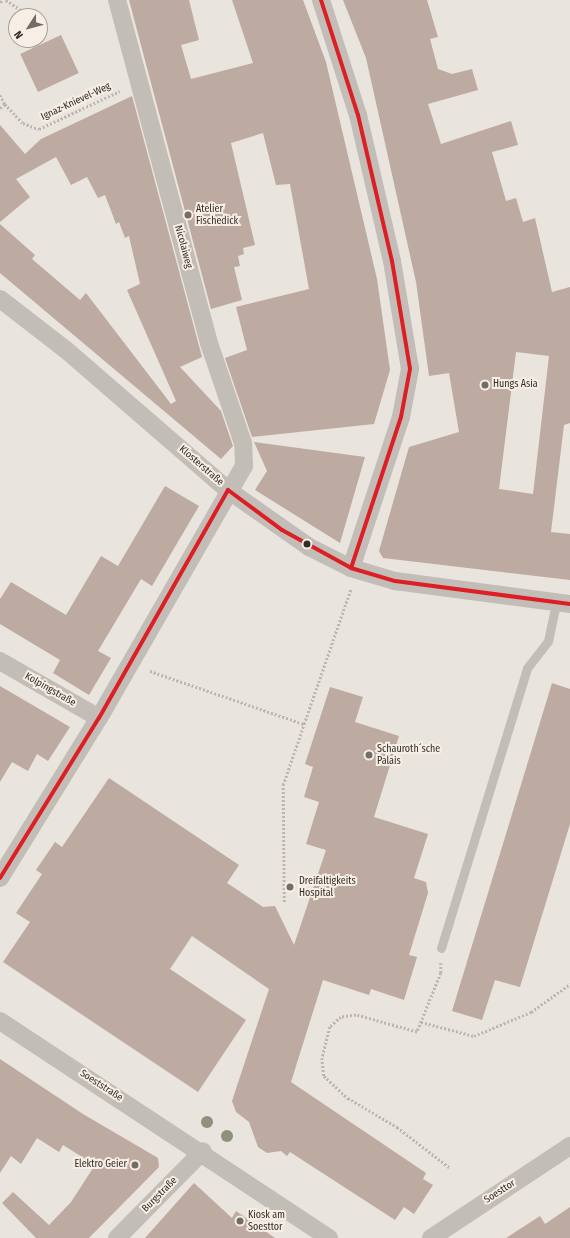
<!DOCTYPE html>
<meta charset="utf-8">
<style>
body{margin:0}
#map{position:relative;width:570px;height:1238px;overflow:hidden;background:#eae4de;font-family:"Fira Sans Condensed",sans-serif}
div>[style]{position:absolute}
.building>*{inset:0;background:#bdaaa1;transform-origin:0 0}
.path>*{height:2.5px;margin-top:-1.25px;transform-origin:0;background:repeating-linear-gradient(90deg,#bcb5b0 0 2px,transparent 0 4px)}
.service>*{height:9px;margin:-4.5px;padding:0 4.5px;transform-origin:4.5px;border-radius:4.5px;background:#c3bdb7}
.minor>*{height:18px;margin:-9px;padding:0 9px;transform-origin:9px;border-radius:9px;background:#c3bdb7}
.bus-1>*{height:4px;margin:-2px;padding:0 2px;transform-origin:2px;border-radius:2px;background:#dc1f25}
.trees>*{width:12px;height:12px;margin:-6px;border-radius:50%;background:#8e927c}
.dots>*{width:11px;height:11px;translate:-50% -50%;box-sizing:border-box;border:2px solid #f7efe5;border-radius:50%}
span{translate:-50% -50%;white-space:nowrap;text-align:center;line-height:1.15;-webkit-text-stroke:4px #f7efe5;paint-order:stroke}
.street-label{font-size:10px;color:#332b27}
.poi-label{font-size:10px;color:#332b27}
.left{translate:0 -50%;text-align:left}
.right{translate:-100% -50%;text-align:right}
.north{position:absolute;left:8px;top:8px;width:40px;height:40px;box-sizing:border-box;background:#f7efe5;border:1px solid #a9a199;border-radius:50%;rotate:234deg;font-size:11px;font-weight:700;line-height:16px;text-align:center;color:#332b27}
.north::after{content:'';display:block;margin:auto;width:14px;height:18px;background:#736c67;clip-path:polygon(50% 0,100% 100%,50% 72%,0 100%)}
</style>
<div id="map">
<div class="building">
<div style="clip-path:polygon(129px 0,189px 0,199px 40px,181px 45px,191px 79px,253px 63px,232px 0,303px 0,326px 62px,377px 279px,390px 370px,374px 424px,252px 437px,225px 358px,247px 350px,236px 307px,309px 289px,290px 184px,276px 185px,263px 133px,231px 143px,255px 245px,243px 248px,244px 254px,238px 256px,240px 266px,234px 267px,242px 300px,211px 309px)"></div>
<div style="clip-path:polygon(evenodd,343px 0,427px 0,438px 37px,430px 39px,438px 69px,452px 74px,472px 69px,478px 90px,428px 104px,441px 144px,511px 121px,518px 145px,492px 152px,506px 201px,516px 198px,523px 222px,535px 218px,552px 292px,570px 287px,570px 423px,564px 425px,551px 532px,570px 534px,570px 580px,383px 558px,379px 551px,409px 447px,459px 432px,449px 373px,429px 376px,416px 282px,366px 58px,343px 0,516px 352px,549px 356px,533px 494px,499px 489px,516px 352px)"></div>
<div style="left:61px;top:35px;width:42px;height:45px;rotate:65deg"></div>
<div style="clip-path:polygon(132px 96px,202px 357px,180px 367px,221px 411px,233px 446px,221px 459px,0 273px,0 224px,35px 255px,32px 259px,80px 300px,86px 293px,171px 404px,176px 401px,127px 290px,140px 284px,129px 236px,125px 238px,119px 222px,116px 224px,105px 195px,98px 198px,87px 177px,71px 185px,56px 157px,16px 179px,30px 197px,0 222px,0 125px,25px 154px,41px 139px)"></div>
<div style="clip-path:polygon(254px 442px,365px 457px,340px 543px,255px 490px,267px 471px)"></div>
<div style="clip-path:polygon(165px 486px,199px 506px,152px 586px,141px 579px,98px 651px,111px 658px,89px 695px,53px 673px,60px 660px,0 624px,0 599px,11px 582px,66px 615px,101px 556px,118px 566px)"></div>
<div style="clip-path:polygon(552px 683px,570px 689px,570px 824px,520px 987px,495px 980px,482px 1020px,452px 1011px)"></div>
<div style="clip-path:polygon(0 686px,70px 727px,48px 761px,37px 754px,28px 771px,12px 762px,0 782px)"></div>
<div style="clip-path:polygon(330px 687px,363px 697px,355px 722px,399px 736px,374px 817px,428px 834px,414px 878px,426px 882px,428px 893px,409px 955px,417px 957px,404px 1000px,371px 989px,369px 995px,323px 980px,291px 1082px,426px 1173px,423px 1179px,433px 1185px,414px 1214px,404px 1207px,395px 1220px,290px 1152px,287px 1156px,281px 1151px,267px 1153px,258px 1147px,249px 1122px,236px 1112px,232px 1101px,269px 989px,192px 936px,170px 969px,246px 1020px,198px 1092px,3px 962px,30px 922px,16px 913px,42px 874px,36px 870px,55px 842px,62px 847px,109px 778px,239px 865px,227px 883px,263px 907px,275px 906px,294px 945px,326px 850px,306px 844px,319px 802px,304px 797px,313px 767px,305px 764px)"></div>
<div style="clip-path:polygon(0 1059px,83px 1114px,158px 1158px,159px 1167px,89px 1238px,36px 1238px,2px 1203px,13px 1192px,49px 1225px,71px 1202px,95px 1165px,63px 1145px,59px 1152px,37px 1138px,21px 1164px,11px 1156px,0 1173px)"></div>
<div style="clip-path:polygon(194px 1183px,232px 1218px,236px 1211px,275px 1238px,145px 1238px)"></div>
<div style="clip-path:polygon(570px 1207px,570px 1238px,506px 1238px,540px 1216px,545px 1224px)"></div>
</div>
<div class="path">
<div style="left:6px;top:0;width:29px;rotate:34deg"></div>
<div style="left:0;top:2px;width:4px;rotate:-34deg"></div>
<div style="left:40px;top:37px;width:3px;rotate:72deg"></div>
<div style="left:0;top:95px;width:10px;rotate:61deg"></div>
<div style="left:0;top:108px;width:6px;rotate:-39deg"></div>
<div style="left:5px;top:104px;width:26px;rotate:47deg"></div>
<div style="left:23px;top:123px;width:17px;rotate:21deg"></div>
<div style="left:39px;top:129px;width:89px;rotate:-25.1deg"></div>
<div style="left:150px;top:671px;width:163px;rotate:19deg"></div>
<div style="left:304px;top:724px;width:144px;rotate:-70.9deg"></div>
<div style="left:284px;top:902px;width:117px;rotate:-90.5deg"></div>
<div style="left:283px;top:785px;width:65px;rotate:-71deg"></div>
<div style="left:441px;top:963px;width:10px;rotate:90deg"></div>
<div style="left:441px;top:973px;width:64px;rotate:112.1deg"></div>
<div style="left:417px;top:1032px;width:63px;rotate:-164.4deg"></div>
<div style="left:356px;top:1015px;width:15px;rotate:172deg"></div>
<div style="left:341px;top:1017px;width:15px;rotate:138deg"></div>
<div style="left:330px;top:1027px;width:32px;rotate:104deg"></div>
<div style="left:322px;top:1058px;width:18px;rotate:84deg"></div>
<div style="left:324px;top:1076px;width:33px;rotate:43deg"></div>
<div style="left:348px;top:1098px;width:57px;rotate:30.6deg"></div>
<div style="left:397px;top:1127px;width:66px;rotate:37.6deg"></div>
<div style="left:421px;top:1022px;width:55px;rotate:14.8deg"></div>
<div style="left:474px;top:1036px;width:62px;rotate:-22.8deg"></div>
<div style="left:531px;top:1012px;width:48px;rotate:-35.7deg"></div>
</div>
<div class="service">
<div style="left:441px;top:948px;width:293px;rotate:-72.9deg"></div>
<div style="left:527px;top:668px;width:34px;rotate:-52deg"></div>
<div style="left:548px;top:641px;width:39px;rotate:-78deg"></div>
</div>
<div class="minor">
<div style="left:321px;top:0;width:121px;rotate:72.2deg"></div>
<div style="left:358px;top:115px;width:150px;rotate:76.9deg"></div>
<div style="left:392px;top:261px;width:109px;rotate:80.5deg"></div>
<div style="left:410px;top:369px;width:49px;rotate:100.6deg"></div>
<div style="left:401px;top:417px;width:159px;rotate:108.3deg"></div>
<div style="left:0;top:299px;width:82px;rotate:37.6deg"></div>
<div style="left:65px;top:349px;width:216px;rotate:40.9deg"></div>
<div style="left:228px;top:490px;width:99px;rotate:35.1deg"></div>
<div style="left:309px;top:547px;width:47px;rotate:26.6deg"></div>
<div style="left:351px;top:568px;width:46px;rotate:16.5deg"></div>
<div style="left:395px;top:581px;width:177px;rotate:7.5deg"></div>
<div style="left:0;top:661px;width:114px;rotate:29.9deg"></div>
<div style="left:0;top:878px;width:188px;rotate:-58.3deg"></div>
<div style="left:99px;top:718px;width:291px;rotate:-60.1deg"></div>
<div style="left:244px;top:466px;width:23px;rotate:-92deg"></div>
<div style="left:243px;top:443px;width:106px;rotate:-108.8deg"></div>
<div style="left:209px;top:343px;width:355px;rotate:-105deg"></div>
<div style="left:0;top:1021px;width:394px;rotate:33.4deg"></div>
<div style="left:117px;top:1238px;width:122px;rotate:-45.3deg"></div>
<div style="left:431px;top:1238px;width:167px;rotate:-33.5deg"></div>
</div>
<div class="bus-1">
<div style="left:321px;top:0;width:121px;rotate:72.2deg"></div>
<div style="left:358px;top:115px;width:150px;rotate:76.9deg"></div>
<div style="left:392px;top:261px;width:109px;rotate:80.5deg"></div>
<div style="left:410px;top:369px;width:49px;rotate:100.6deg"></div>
<div style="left:401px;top:417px;width:159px;rotate:108.3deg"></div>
<div style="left:0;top:878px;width:188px;rotate:-58.3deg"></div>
<div style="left:99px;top:718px;width:262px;rotate:-60.5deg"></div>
<div style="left:228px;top:490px;width:67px;rotate:36.5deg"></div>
<div style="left:282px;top:530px;width:79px;rotate:28.8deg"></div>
<div style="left:351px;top:568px;width:46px;rotate:16.5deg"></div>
<div style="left:395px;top:581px;width:177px;rotate:7.5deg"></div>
</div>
<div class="trees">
<div style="left:207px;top:1122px"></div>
<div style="left:227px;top:1136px"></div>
</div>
<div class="dots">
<div style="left:188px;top:215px;background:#736c67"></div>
<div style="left:485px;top:385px;background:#736c67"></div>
<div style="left:307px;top:544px;background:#332b27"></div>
<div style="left:369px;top:755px;background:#736c67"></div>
<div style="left:290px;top:887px;background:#736c67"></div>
<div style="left:135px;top:1165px;background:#736c67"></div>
<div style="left:240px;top:1221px;background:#736c67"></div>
</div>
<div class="street-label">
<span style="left:76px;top:102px;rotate:-25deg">Ignaz-Knievel-Weg</span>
<span style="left:183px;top:247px;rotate:75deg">Nicolaiweg</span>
<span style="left:201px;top:466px;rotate:41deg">Klosterstraße</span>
<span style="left:50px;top:690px;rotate:30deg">Kolpingstraße</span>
<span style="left:101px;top:1086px;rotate:33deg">Soeststraße</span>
<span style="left:500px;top:1192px;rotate:-33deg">Soesttor</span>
<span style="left:160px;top:1195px;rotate:-45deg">Burgstraße</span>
</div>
<div class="poi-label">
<span class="left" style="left:196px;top:215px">Atelier<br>Fischedick</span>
<span class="left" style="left:493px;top:385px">Hungs Asia</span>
<span class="left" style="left:377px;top:755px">Schauroth´sche<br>Palais</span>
<span class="left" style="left:299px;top:887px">Dreifaltigkeits<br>Hospital</span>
<span class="right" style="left:127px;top:1165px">Elektro Geier</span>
<span class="left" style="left:248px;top:1221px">Kiosk am<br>Soesttor</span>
</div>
<div class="north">N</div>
</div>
